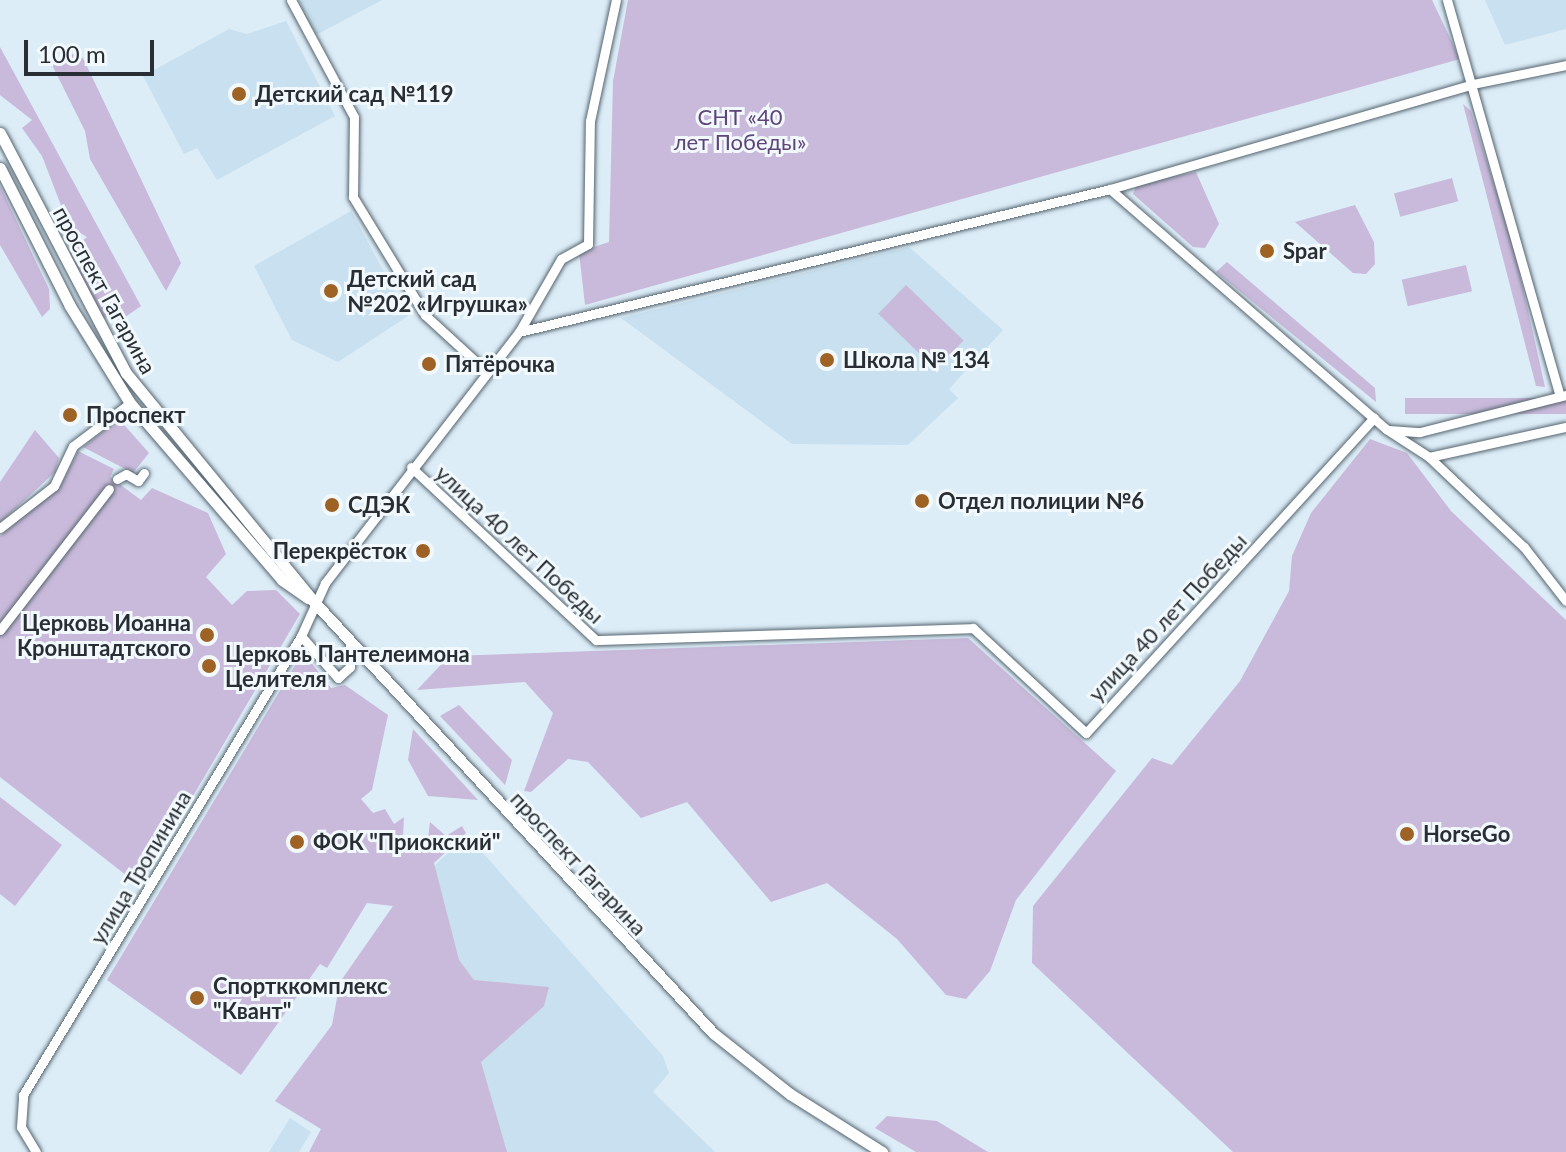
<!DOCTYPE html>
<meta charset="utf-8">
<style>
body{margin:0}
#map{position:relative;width:1566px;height:1152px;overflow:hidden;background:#dcedf8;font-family:Lato,sans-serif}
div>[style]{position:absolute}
.built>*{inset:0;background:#c8e0ef}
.green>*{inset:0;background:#c9badb;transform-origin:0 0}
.roads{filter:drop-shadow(0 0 2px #55646e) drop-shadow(0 0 2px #55646e)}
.minor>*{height:9px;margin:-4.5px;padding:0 4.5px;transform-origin:4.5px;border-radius:4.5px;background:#fff}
.major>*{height:11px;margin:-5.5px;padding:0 5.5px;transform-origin:5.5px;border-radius:5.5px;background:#fff}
.dots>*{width:22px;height:22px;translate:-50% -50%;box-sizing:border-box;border:4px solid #f2f9fd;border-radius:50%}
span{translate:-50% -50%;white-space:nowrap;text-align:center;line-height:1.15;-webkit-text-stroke:6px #f2f9fd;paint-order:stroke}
.poi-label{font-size:22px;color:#282e33;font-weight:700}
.left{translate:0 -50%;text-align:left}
.right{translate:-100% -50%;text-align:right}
.park-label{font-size:22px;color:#5f447a}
.street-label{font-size:22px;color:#282e33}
.scale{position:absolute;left:24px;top:40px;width:130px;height:36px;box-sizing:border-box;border:4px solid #282e33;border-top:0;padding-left:10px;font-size:24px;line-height:28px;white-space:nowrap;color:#282e33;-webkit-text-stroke:6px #f2f9fd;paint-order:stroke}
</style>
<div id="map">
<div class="built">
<div style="clip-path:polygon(298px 0,382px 0,316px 35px)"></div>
<div style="clip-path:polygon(1485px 0,1566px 0,1566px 29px,1505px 45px)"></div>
<div style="clip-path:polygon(286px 21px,335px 116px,217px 180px,197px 148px,184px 154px,143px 76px,229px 29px,247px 34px)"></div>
<div style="clip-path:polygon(351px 211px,408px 316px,338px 362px,292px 340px,254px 266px)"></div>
<div style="clip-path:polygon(909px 247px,1003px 330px,949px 389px,958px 398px,908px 445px,792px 444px,621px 318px)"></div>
<div style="clip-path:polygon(467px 835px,663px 1056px,669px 1073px,653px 1092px,715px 1152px,501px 1152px,432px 868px)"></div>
<div style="clip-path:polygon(290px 1118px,311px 1132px,299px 1152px,269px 1152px)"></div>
</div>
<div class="green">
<div style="clip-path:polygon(628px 0,1432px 0,1460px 59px,585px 305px,579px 252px,609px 242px,613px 81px)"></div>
<div style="clip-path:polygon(0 47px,141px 306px,121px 320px,101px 317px,68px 253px,87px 237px,69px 226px,42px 156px,22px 128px,32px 120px,0 95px)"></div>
<div style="clip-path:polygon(73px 54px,83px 58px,181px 263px,166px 291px,90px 159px,85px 131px,51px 63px)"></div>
<div style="clip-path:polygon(1463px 104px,1471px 111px,1514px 248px,1545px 387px,1536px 386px)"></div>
<div style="clip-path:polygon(1196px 172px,1219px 224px,1205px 248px,1193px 247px,1133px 194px,1137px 184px)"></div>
<div style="left:1452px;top:178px;width:24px;height:60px;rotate:75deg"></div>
<div style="clip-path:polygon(0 186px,49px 289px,50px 309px,42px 317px,0 245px)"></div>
<div style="clip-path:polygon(1355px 205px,1374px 242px,1375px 264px,1366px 274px,1353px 273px,1295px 222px)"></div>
<div style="clip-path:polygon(1227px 262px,1375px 388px,1376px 402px,1216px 272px)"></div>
<div style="left:1466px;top:265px;width:27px;height:66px;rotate:77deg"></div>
<div style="left:906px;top:285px;width:80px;height:40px;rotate:44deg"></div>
<div style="left:1566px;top:398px;width:16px;height:161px;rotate:90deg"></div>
<div style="clip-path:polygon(119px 419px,149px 453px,133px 473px,83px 447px)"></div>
<div style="clip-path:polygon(35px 430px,59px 458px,55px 472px,0 523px,0 482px)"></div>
<div style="clip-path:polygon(1370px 439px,1407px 453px,1451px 511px,1566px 620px,1566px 1152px,1233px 1152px,1032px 963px,1033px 906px,1152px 758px,1172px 765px,1240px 681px,1289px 591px,1292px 556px,1311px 513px)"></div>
<div style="clip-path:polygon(78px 451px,114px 469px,110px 477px,141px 500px,152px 488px,208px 513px,226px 554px,206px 577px,232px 605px,247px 591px,276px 590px,300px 614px,140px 886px,0 777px,0 536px,61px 485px)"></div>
<div style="clip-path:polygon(968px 638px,1116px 771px,1016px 900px,990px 971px,966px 999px,946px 995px,897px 939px,827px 883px,771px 902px,687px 802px,641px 818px,588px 762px,568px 759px,531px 792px,524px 791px,553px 713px,525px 682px,417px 690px,449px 656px)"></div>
<div style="clip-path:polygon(303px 652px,331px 688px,345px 685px,388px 715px,372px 790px,361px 799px,373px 813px,385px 809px,394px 824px,404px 817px,403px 836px,428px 838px,430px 822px,446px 836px,462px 826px,466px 833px,434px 863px,459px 960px,474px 980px,549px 987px,544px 1006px,481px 1062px,507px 1152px,309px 1152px,321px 1129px,275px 1101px,332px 1025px,340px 982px,393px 906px,367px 903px,327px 968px,320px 964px,241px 1075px,107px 980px)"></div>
<div style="clip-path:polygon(459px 705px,512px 760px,505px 785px,440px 716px)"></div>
<div style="clip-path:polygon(413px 729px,478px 800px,428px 796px,408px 760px)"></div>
<div style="clip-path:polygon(0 797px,62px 845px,15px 906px,0 894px)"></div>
<div style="clip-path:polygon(887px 1116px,937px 1121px,988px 1152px,916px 1152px,875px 1128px)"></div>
</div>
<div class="roads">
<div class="minor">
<div style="left:291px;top:0;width:133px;rotate:61.7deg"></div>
<div style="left:354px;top:117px;width:80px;rotate:90.7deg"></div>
<div style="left:353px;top:197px;width:138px;rotate:58.6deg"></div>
<div style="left:425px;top:315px;width:81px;rotate:42.5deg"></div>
<div style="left:1447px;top:0;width:412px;rotate:74.1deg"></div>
<div style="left:1110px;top:189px;width:366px;rotate:41deg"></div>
<div style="left:1386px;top:429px;width:51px;rotate:33.1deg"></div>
<div style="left:1429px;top:457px;width:131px;rotate:43.5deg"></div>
<div style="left:1524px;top:547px;width:68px;rotate:52.1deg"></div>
<div style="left:519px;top:332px;width:84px;rotate:-60.1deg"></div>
<div style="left:561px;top:259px;width:31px;rotate:-29deg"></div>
<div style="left:588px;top:244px;width:123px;rotate:-89.1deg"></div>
<div style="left:590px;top:121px;width:124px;rotate:-77.9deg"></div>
<div style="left:1389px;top:430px;width:31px;rotate:4deg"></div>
<div style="left:1420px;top:432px;width:151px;rotate:-14.2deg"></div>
<div style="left:1429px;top:457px;width:140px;rotate:-12.4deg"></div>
<div style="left:411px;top:467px;width:253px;rotate:43.1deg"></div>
<div style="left:596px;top:640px;width:377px;rotate:-1.8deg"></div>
<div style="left:973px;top:628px;width:154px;rotate:42.9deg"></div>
<div style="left:1086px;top:733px;width:427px;rotate:-47.6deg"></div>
<div style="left:117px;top:479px;width:10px;rotate:-29deg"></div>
<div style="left:126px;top:474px;width:14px;rotate:30deg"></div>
<div style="left:138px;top:481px;width:10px;rotate:-53deg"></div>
<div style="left:0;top:528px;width:68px;rotate:-37.9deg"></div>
<div style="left:54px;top:486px;width:44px;rotate:-64.6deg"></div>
<div style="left:73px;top:446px;width:71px;rotate:-37deg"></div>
<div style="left:0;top:630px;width:178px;rotate:-52.3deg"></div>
<div style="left:301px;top:636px;width:56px;rotate:48.6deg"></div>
<div style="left:338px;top:678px;width:16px;rotate:-43deg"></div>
<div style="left:350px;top:667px;width:26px;rotate:-90deg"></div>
<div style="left:36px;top:1152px;width:29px;rotate:-121deg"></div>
<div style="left:21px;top:1127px;width:32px;rotate:-86deg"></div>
<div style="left:23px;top:1095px;width:537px;rotate:-58.8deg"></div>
<div style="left:301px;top:636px;width:58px;rotate:-65.6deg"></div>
<div style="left:325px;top:583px;width:317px;rotate:-52.3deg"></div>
<div style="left:519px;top:332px;width:608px;rotate:-13.6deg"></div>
<div style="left:1110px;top:189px;width:378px;rotate:-16.1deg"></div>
<div style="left:1473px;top:84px;width:95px;rotate:-11.5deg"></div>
</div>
<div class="major">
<div style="left:0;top:133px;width:271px;rotate:62.3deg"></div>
<div style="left:126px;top:373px;width:298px;rotate:50.6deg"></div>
<div style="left:315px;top:603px;width:586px;rotate:47.21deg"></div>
<div style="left:713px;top:1033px;width:98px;rotate:38.4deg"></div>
<div style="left:790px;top:1094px;width:109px;rotate:32.2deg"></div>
<div style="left:0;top:168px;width:155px;rotate:63.1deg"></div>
<div style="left:70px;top:306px;width:114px;rotate:58.3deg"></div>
<div style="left:130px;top:403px;width:233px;rotate:49.3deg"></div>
<div style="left:282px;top:580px;width:32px;rotate:35deg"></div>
</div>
</div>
<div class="dots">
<div style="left:239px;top:94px;background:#9e6224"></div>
<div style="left:1267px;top:251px;background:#9e6224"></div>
<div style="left:331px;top:291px;background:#9e6224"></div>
<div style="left:827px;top:360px;background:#9e6224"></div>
<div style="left:429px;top:364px;background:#9e6224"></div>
<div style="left:70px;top:415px;background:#9e6224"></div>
<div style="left:922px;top:501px;background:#9e6224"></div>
<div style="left:332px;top:505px;background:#9e6224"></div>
<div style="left:423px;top:551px;background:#9e6224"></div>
<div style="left:207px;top:635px;background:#9e6224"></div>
<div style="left:209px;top:666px;background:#9e6224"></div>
<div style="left:1407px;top:834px;background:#9e6224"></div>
<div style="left:297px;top:842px;background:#9e6224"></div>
<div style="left:197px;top:998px;background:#9e6224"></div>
</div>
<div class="poi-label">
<span class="left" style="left:255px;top:94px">Детский сад №119</span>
<span class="left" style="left:1283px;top:251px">Spar</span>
<span class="left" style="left:347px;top:291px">Детский сад<br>№202 «Игрушка»</span>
<span class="left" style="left:843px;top:360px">Школа № 134</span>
<span class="left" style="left:445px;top:364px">Пятёрочка</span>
<span class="left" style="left:86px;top:415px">Проспект</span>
<span class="left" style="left:938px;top:501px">Отдел полиции №6</span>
<span class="left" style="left:348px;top:505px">СДЭК</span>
<span class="right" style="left:407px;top:551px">Перекрёсток</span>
<span class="right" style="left:191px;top:635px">Церковь Иоанна<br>Кронштадтского</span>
<span class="left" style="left:225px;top:666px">Церковь Пантелеимона<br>Целителя</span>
<span class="left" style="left:1423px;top:834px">HorseGo</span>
<span class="left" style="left:313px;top:842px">ФОК "Приокский"</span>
<span class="left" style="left:213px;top:998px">Спортккомплекс<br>"Квант"</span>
</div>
<div class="park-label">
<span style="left:740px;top:129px">СНТ «40<br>лет Победы»</span>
</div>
<div class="street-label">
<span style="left:105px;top:290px;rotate:61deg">проспект Гагарина</span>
<span style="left:520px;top:544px;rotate:43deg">улица 40 лет Победы</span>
<span style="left:1167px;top:617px;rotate:-47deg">улица 40 лет Победы</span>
<span style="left:579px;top:863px;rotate:47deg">проспект Гагарина</span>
<span style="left:140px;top:867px;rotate:-59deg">улица Тропинина</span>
</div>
<div class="scale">100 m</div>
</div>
